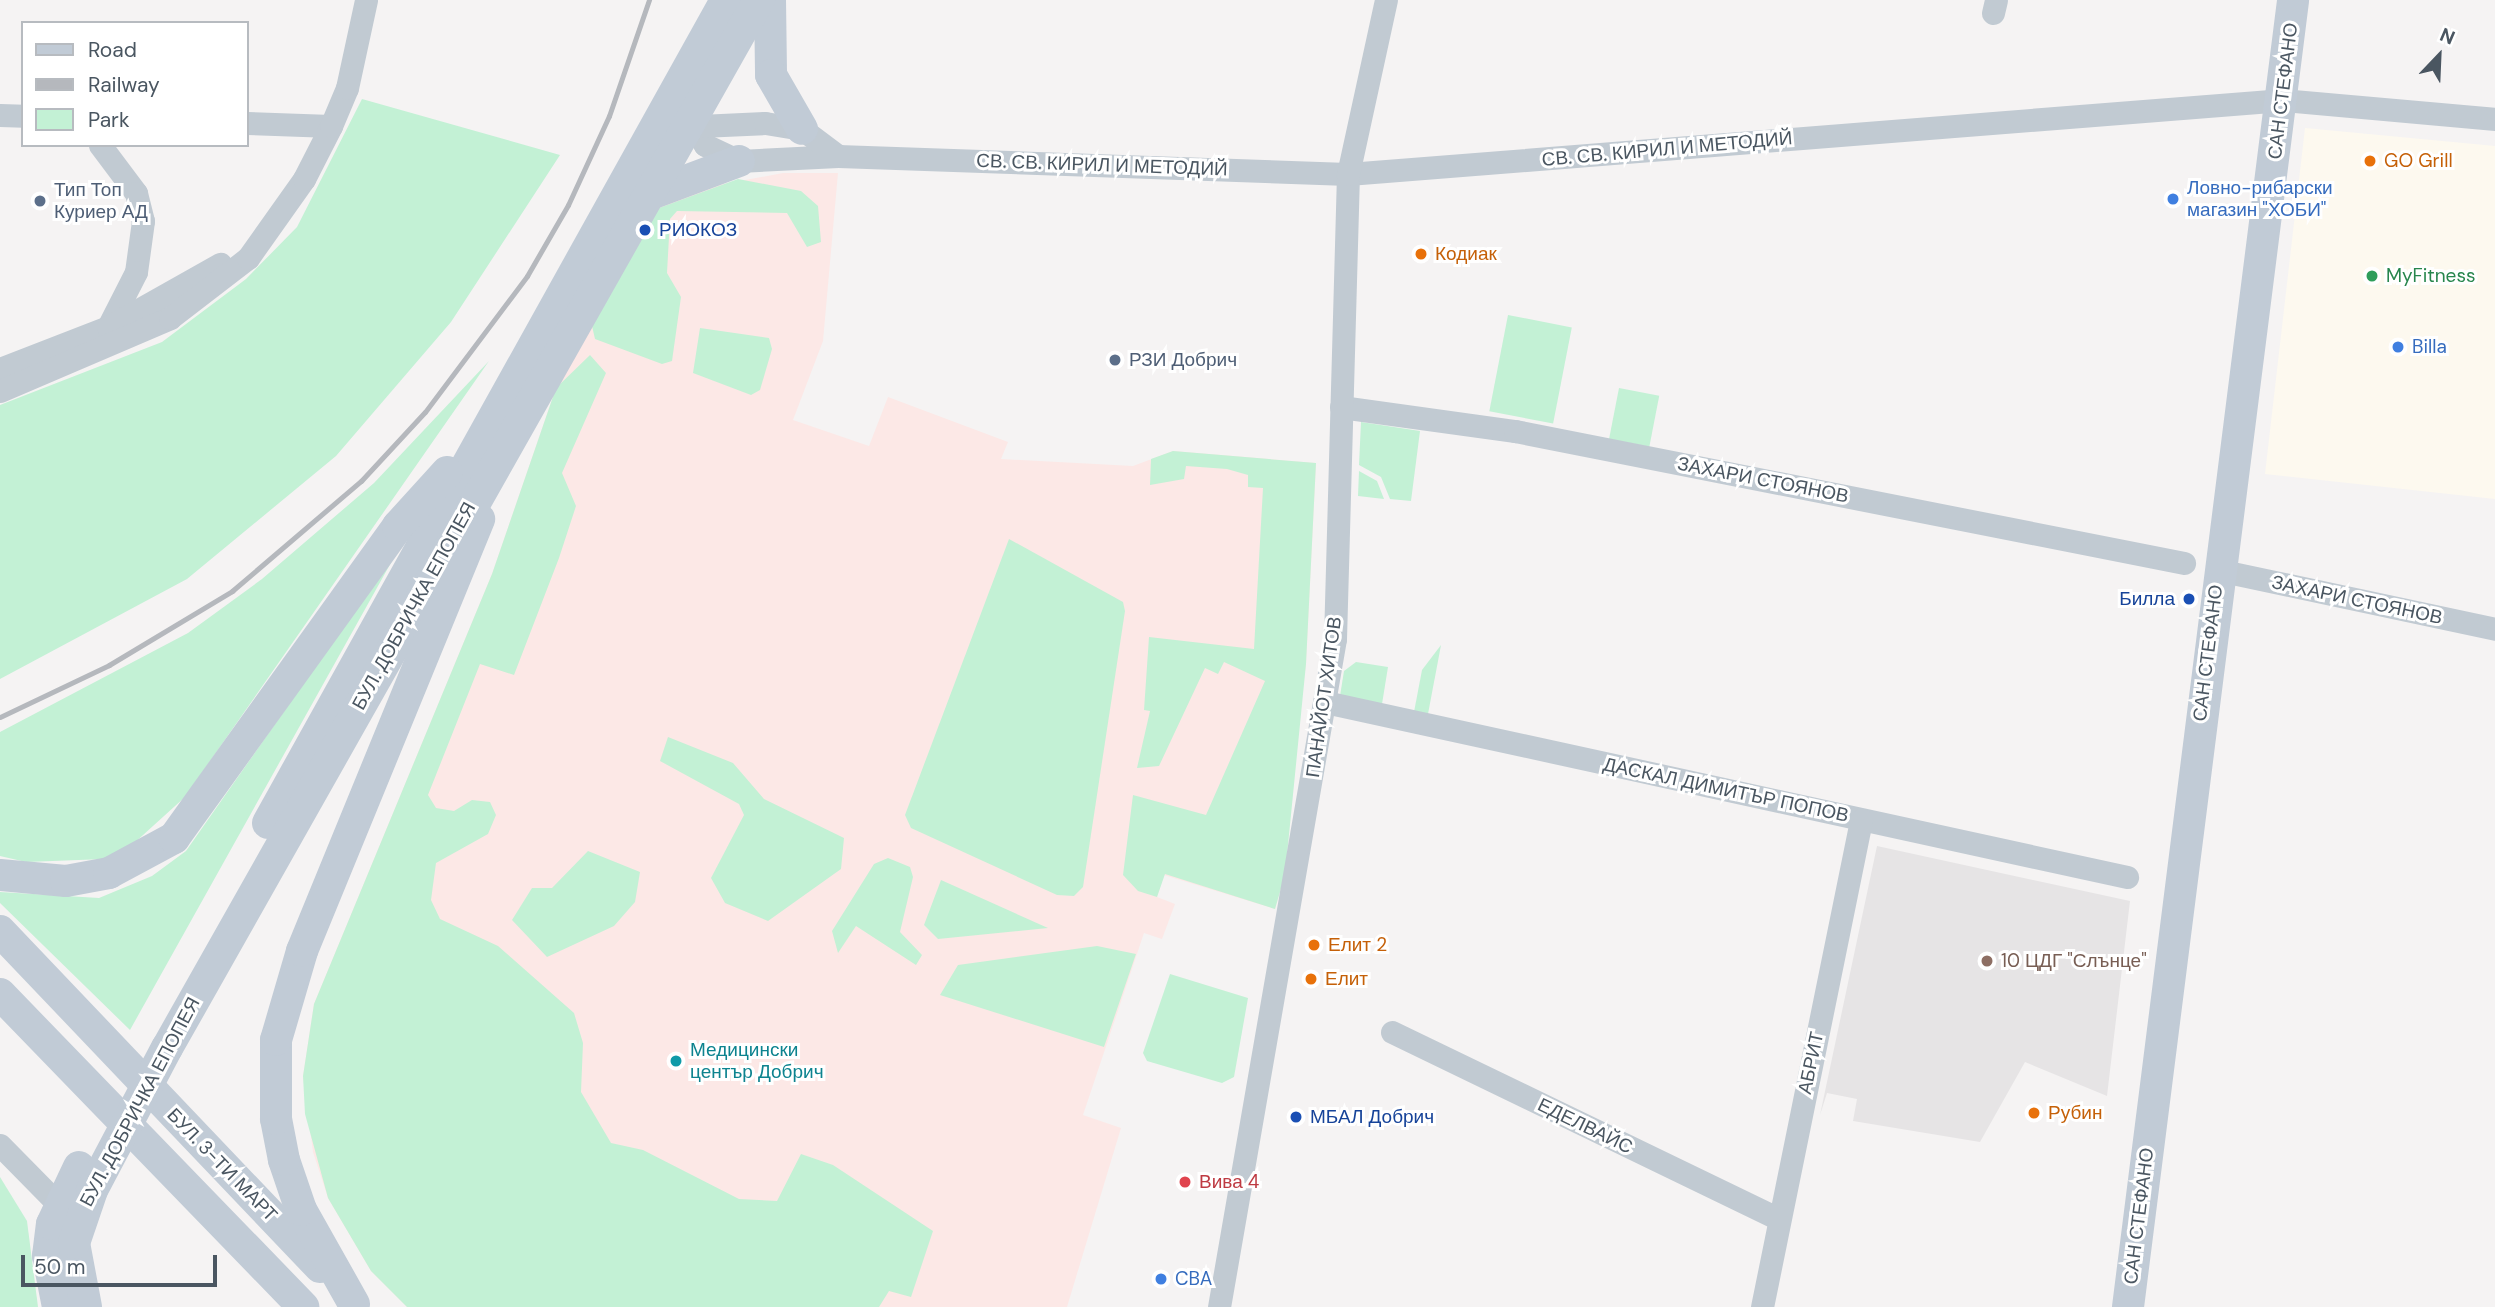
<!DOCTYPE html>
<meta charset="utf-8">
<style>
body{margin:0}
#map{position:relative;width:2495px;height:1307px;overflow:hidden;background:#f5f3f3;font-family:"DM Sans",sans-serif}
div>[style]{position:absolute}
.commercial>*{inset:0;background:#fdf9ef}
.education>*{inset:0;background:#e6e4e5}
.medical>*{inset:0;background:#fce8e6}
.green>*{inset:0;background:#c3f1d5;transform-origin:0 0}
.street>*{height:23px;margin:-11.5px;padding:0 11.5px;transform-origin:11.5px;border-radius:11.5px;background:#c1cad2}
.secondary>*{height:32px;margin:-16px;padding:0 16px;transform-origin:16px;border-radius:16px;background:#c1cbd6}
.rail>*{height:5px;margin:-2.5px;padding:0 2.5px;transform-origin:2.5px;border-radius:2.5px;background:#b5b8bd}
.secondary-bridge>*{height:32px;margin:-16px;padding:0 16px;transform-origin:16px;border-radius:16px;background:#c1cbd6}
.dots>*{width:19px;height:19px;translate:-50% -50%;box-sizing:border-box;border:4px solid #fff;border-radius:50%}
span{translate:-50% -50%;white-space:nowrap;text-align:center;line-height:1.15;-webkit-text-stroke:6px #fff;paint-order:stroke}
.street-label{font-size:19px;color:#4a5661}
.food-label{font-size:19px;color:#c56008}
.left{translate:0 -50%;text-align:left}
.shop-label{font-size:19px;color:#366cbe}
.service-label{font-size:19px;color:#4e5e75}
.transit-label{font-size:19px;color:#164399}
.right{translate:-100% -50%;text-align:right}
.leisure-label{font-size:19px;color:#27864d}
.education-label{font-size:19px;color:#785e54}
.culture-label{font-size:19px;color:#0d838f}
.health-label{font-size:19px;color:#be3a42}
.legend{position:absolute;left:21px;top:21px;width:228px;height:126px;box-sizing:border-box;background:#fff;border:2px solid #b7bbc0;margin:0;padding:9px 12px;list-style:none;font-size:21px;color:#4a5661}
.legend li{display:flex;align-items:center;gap:14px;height:35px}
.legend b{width:35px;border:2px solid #b7bbc0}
.north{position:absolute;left:2404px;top:21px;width:70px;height:70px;-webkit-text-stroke:5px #fff;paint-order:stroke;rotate:23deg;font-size:19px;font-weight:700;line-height:28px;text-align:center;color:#4a5661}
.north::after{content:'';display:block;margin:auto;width:24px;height:32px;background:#4a5661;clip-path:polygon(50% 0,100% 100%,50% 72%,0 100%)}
.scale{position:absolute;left:21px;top:1255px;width:196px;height:32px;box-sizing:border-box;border:4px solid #4a5661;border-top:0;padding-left:9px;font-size:21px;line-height:24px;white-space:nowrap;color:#4a5661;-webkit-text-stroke:5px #fff;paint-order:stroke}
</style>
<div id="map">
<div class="commercial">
<div style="clip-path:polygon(2305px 128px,2495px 146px,2495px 499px,2265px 474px)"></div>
</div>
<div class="education">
<div style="clip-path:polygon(1877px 846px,2130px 901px,2107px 1096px,2025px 1062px,1980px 1142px,1853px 1121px,1857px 1099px,1827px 1093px,1820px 1115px)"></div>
</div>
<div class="medical">
<div style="clip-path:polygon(783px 173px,838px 173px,823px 341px,793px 420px,869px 446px,888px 397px,1008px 442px,1001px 459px,1133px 466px,1173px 451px,1316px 463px,1306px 664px,1275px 909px,1164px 875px,1157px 897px,1175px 904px,1162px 939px,1144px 933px,1083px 1115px,1121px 1128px,1067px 1307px,407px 1307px,371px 1271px,328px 1198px,313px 1152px,303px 1076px,314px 1004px,492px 574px,556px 388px,659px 208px,702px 188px)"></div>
</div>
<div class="green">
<div style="clip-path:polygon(362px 99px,560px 155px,451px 322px,336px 456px,187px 579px,0 679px,0 405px,162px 342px,246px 279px,297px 227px)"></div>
<div style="clip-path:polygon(738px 179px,801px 191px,818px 206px,821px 242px,807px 247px,787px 213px,677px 211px,670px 219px,667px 273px,681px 297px,672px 361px,662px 364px,595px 339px,592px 326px,659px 208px)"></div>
<div style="left:1508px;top:315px;width:65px;height:98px;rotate:11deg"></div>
<div style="clip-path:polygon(700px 328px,769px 338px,772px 349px,760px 390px,751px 395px,693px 373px)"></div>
<div style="clip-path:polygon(590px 355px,606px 373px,562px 473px,576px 506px,559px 558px,514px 675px,480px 664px,428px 795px,436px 808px,454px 811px,472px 800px,490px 802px,496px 815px,488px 834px,436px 863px,431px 900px,440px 919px,498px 946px,574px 1013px,583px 1043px,581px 1092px,611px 1143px,643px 1150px,739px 1199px,777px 1201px,801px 1154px,833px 1165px,933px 1231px,911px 1297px,889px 1291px,879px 1307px,407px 1307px,371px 1271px,328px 1198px,305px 1114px,303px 1076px,314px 1004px,492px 574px,556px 388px)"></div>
<div style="clip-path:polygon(489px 361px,185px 797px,132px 845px,105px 859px,26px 862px,0 856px,0 732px,188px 633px,262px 579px,374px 483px)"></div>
<div style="left:1619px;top:388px;width:41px;height:52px;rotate:11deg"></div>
<div style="clip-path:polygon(1361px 422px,1420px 431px,1411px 501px,1390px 499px,1381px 477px,1359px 465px)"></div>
<div style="clip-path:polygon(1173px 451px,1316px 463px,1306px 664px,1285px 875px,1275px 909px,1165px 874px,1157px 897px,1138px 891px,1123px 875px,1133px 795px,1206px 815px,1265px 681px,1224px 662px,1218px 674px,1205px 668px,1159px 766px,1137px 768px,1150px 711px,1144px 710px,1149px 637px,1254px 649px,1263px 488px,1248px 487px,1248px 475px,1227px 469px,1186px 466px,1184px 479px,1150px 485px,1151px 459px)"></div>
<div style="clip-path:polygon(1359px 471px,1377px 481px,1384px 499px,1358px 496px)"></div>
<div style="clip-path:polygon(1009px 539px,1123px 602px,1125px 611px,1083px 887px,1074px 896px,1057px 895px,911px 828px,905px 815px)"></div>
<div style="clip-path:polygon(402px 543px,130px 1030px,0 903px,0 892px,99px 898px,152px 876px,186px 851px)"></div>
<div style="clip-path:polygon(1441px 645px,1428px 714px,1414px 712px,1422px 670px)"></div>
<div style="clip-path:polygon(1356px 662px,1388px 667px,1382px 704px,1340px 696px,1344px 671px)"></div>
<div style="clip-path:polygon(668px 737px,733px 763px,764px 799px,844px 838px,841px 869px,768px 921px,725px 903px,711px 878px,744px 815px,739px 804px,660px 761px)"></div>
<div style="clip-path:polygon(588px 851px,640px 872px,635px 902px,614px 926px,547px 957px,512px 920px,532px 888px,552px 888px)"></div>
<div style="clip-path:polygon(888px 858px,910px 867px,913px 877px,900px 932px,922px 955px,916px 965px,856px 926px,838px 953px,832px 931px,874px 864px)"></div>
<div style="clip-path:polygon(941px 880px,1048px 928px,938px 939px,924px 925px)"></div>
<div style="clip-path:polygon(1097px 946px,1136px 954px,1104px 1047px,940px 995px,958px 965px)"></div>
<div style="clip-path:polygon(1170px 974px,1248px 998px,1234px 1077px,1222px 1083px,1147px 1061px,1143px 1053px)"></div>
<div style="clip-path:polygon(0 1177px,27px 1221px,38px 1307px,0 1307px)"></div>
</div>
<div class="street">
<div style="left:1993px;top:13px;width:13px;rotate:-77deg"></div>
<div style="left:683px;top:111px;width:40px;rotate:57.1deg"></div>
<div style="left:705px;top:145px;width:38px;rotate:25deg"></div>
<div style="left:739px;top:161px;width:99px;rotate:-2.9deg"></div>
<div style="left:838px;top:156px;width:510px;rotate:2.02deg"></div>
<div style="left:1348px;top:174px;width:938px;rotate:-4.53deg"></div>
<div style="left:2283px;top:100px;width:213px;rotate:5.1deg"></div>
<div style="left:0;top:115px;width:23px;rotate:2deg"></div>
<div style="left:247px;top:123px;width:84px;rotate:2deg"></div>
<div style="left:678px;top:127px;width:87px;rotate:-2.6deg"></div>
<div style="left:765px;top:123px;width:37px;rotate:9deg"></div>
<div style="left:802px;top:129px;width:45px;rotate:36.9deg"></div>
<div style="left:100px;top:145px;width:60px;rotate:53.1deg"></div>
<div style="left:136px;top:193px;width:29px;rotate:76deg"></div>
<div style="left:143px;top:221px;width:51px;rotate:97.8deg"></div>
<div style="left:136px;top:272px;width:62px;rotate:117deg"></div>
<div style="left:0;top:369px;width:116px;rotate:-21.3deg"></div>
<div style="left:108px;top:327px;width:129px;rotate:-29.4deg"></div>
<div style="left:0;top:391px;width:185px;rotate:-23.2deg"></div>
<div style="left:170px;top:318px;width:98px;rotate:-37.6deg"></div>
<div style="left:248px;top:258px;width:97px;rotate:-54.7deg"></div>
<div style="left:304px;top:179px;width:59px;rotate:-63deg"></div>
<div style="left:331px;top:126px;width:41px;rotate:-67.2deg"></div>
<div style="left:347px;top:88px;width:90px;rotate:-77.8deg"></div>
<div style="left:1341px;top:407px;width:176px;rotate:7.9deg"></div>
<div style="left:1515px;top:431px;width:682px;rotate:11.16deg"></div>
<div style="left:2218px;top:570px;width:283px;rotate:12deg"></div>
<div style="left:1325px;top:702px;width:821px;rotate:12.31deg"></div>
<div style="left:1392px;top:1032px;width:430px;rotate:25.8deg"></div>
<div style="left:0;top:1145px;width:84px;rotate:45.5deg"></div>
<div style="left:1219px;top:1307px;width:678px;rotate:-80.15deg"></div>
<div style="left:1335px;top:639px;width:465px;rotate:-88.4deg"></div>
<div style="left:1348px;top:174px;width:178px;rotate:-77.7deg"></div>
<div style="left:1762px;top:1307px;width:497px;rotate:-78.5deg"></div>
</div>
<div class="secondary">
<div style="left:770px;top:0;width:75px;rotate:89.2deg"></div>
<div style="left:771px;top:75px;width:62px;rotate:60.1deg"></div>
<div style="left:648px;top:195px;width:97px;rotate:-20.5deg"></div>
<div style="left:268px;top:823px;width:942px;rotate:-60.9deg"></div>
<div style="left:0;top:875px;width:66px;rotate:5.2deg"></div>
<div style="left:66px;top:881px;width:44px;rotate:-10.5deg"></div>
<div style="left:109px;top:873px;width:74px;rotate:-28.3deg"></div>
<div style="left:174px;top:838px;width:384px;rotate:-54.3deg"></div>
<div style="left:398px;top:526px;width:73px;rotate:-47.8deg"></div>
<div style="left:0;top:931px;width:464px;rotate:46.4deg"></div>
<div style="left:0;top:994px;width:436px;rotate:45.9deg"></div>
<div style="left:167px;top:1048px;width:1204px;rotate:-60.54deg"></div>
<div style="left:354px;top:1304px;width:108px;rotate:-119.4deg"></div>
<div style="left:301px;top:1210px;width:53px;rotate:-108.8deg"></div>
<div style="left:284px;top:1160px;width:42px;rotate:-101deg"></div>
<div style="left:276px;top:1119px;width:79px;rotate:-90deg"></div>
<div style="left:276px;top:1040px;width:93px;rotate:-73.7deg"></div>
<div style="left:302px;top:951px;width:467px;rotate:-67.7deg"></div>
<div style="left:58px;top:1307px;width:52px;rotate:-101.1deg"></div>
<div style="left:48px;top:1256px;width:32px;rotate:-83deg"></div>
<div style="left:52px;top:1224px;width:63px;rotate:-64.7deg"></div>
<div style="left:86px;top:1307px;width:65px;rotate:-100.6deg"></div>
<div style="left:74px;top:1243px;width:56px;rotate:-71.2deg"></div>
<div style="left:2128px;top:1307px;width:1317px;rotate:-82.8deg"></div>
</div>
<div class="rail">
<div style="left:0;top:717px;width:121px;rotate:-25.5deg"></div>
<div style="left:109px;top:665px;width:144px;rotate:-31deg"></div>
<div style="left:232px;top:591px;width:170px;rotate:-40.5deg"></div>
<div style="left:361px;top:481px;width:94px;rotate:-47.2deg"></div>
<div style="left:425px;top:412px;width:170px;rotate:-53.1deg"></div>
<div style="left:527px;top:276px;width:82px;rotate:-60deg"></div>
<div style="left:568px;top:205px;width:98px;rotate:-65.3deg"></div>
<div style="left:609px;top:116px;width:123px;rotate:-71deg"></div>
</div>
<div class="secondary-bridge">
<div style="left:92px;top:1190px;width:161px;rotate:-62.2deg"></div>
</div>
<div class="dots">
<div style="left:2370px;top:161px;background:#e8710a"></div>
<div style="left:2173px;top:199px;background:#3f7fe0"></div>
<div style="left:40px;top:201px;background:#5c6f8a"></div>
<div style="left:645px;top:230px;background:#1a4fb4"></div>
<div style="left:1421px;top:254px;background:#e8710a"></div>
<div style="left:2372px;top:276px;background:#2e9e5b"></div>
<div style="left:2398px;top:347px;background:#3f7fe0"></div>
<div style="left:1115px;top:360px;background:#5c6f8a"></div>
<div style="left:2189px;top:599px;background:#1a4fb4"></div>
<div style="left:1314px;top:945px;background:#e8710a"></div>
<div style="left:1987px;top:961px;background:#8d6e63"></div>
<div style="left:1311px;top:979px;background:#e8710a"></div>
<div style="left:676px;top:1061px;background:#0f9aa8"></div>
<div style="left:2034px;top:1113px;background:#e8710a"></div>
<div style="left:1296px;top:1117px;background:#1a4fb4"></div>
<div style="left:1185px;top:1182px;background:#e0444e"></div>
<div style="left:1161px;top:1279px;background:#3f7fe0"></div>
</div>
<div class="street-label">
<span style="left:2283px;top:91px;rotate:-83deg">САН СТЕФАНО</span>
<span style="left:1667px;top:149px;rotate:-5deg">СВ. СВ. КИРИЛ И МЕТОДИЙ</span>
<span style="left:1102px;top:165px;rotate:2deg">СВ. СВ. КИРИЛ И МЕТОДИЙ</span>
<span style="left:1763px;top:480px;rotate:11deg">ЗАХАРИ СТОЯНОВ</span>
<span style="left:2357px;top:600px;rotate:12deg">ЗАХАРИ СТОЯНОВ</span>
<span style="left:414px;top:606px;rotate:-61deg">БУЛ. ДОБРИЧКА ЕПОПЕЯ</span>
<span style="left:2208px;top:653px;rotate:-83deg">САН СТЕФАНО</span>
<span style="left:1324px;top:697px;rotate:-82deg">ПАНАЙОТ ХИТОВ</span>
<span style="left:1726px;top:790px;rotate:12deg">ДАСКАЛ ДИМИТЪР ПОПОВ</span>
<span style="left:1811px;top:1063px;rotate:-78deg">АБРИТ</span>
<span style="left:140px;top:1102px;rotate:-62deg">БУЛ. ДОБРИЧКА ЕПОПЕЯ</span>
<span style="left:1585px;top:1126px;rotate:26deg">ЕДЕЛВАЙС</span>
<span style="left:222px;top:1165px;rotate:46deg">БУЛ. 3-ТИ МАРТ</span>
<span style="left:2139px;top:1216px;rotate:-83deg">САН СТЕФАНО</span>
</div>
<div class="food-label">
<span class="left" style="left:2384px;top:161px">GO Grill</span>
<span class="left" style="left:1435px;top:254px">Кодиак</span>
<span class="left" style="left:1328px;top:945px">Елит 2</span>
<span class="left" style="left:1325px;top:979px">Елит</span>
<span class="left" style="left:2048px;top:1113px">Рубин</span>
</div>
<div class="shop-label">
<span class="left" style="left:2187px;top:199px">Ловно-рибарски<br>магазин "ХОБИ"</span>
<span class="left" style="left:2412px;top:347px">Billa</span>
<span class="left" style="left:1175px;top:1279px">CBA</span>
</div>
<div class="service-label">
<span class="left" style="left:54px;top:201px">Тип Топ<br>Куриер АД</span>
<span class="left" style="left:1129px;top:360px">РЗИ Добрич</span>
</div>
<div class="transit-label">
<span class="left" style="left:659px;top:230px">РИОКОЗ</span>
<span class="right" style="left:2175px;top:599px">Билла</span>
<span class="left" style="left:1310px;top:1117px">МБАЛ Добрич</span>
</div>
<div class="leisure-label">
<span class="left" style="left:2386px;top:276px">MyFitness</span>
</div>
<div class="education-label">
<span class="left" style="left:2001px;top:961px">10 ЦДГ "Слънце"</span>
</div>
<div class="culture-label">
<span class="left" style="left:690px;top:1061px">Медицински<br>център Добрич</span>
</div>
<div class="health-label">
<span class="left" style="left:1199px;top:1182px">Вива 4</span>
</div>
<ul class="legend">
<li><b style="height:9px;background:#c1cbd6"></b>Road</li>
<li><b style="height:9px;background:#b5b8bd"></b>Railway</li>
<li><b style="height:19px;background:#c3f1d5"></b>Park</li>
</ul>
<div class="north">N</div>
<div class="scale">50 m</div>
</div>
